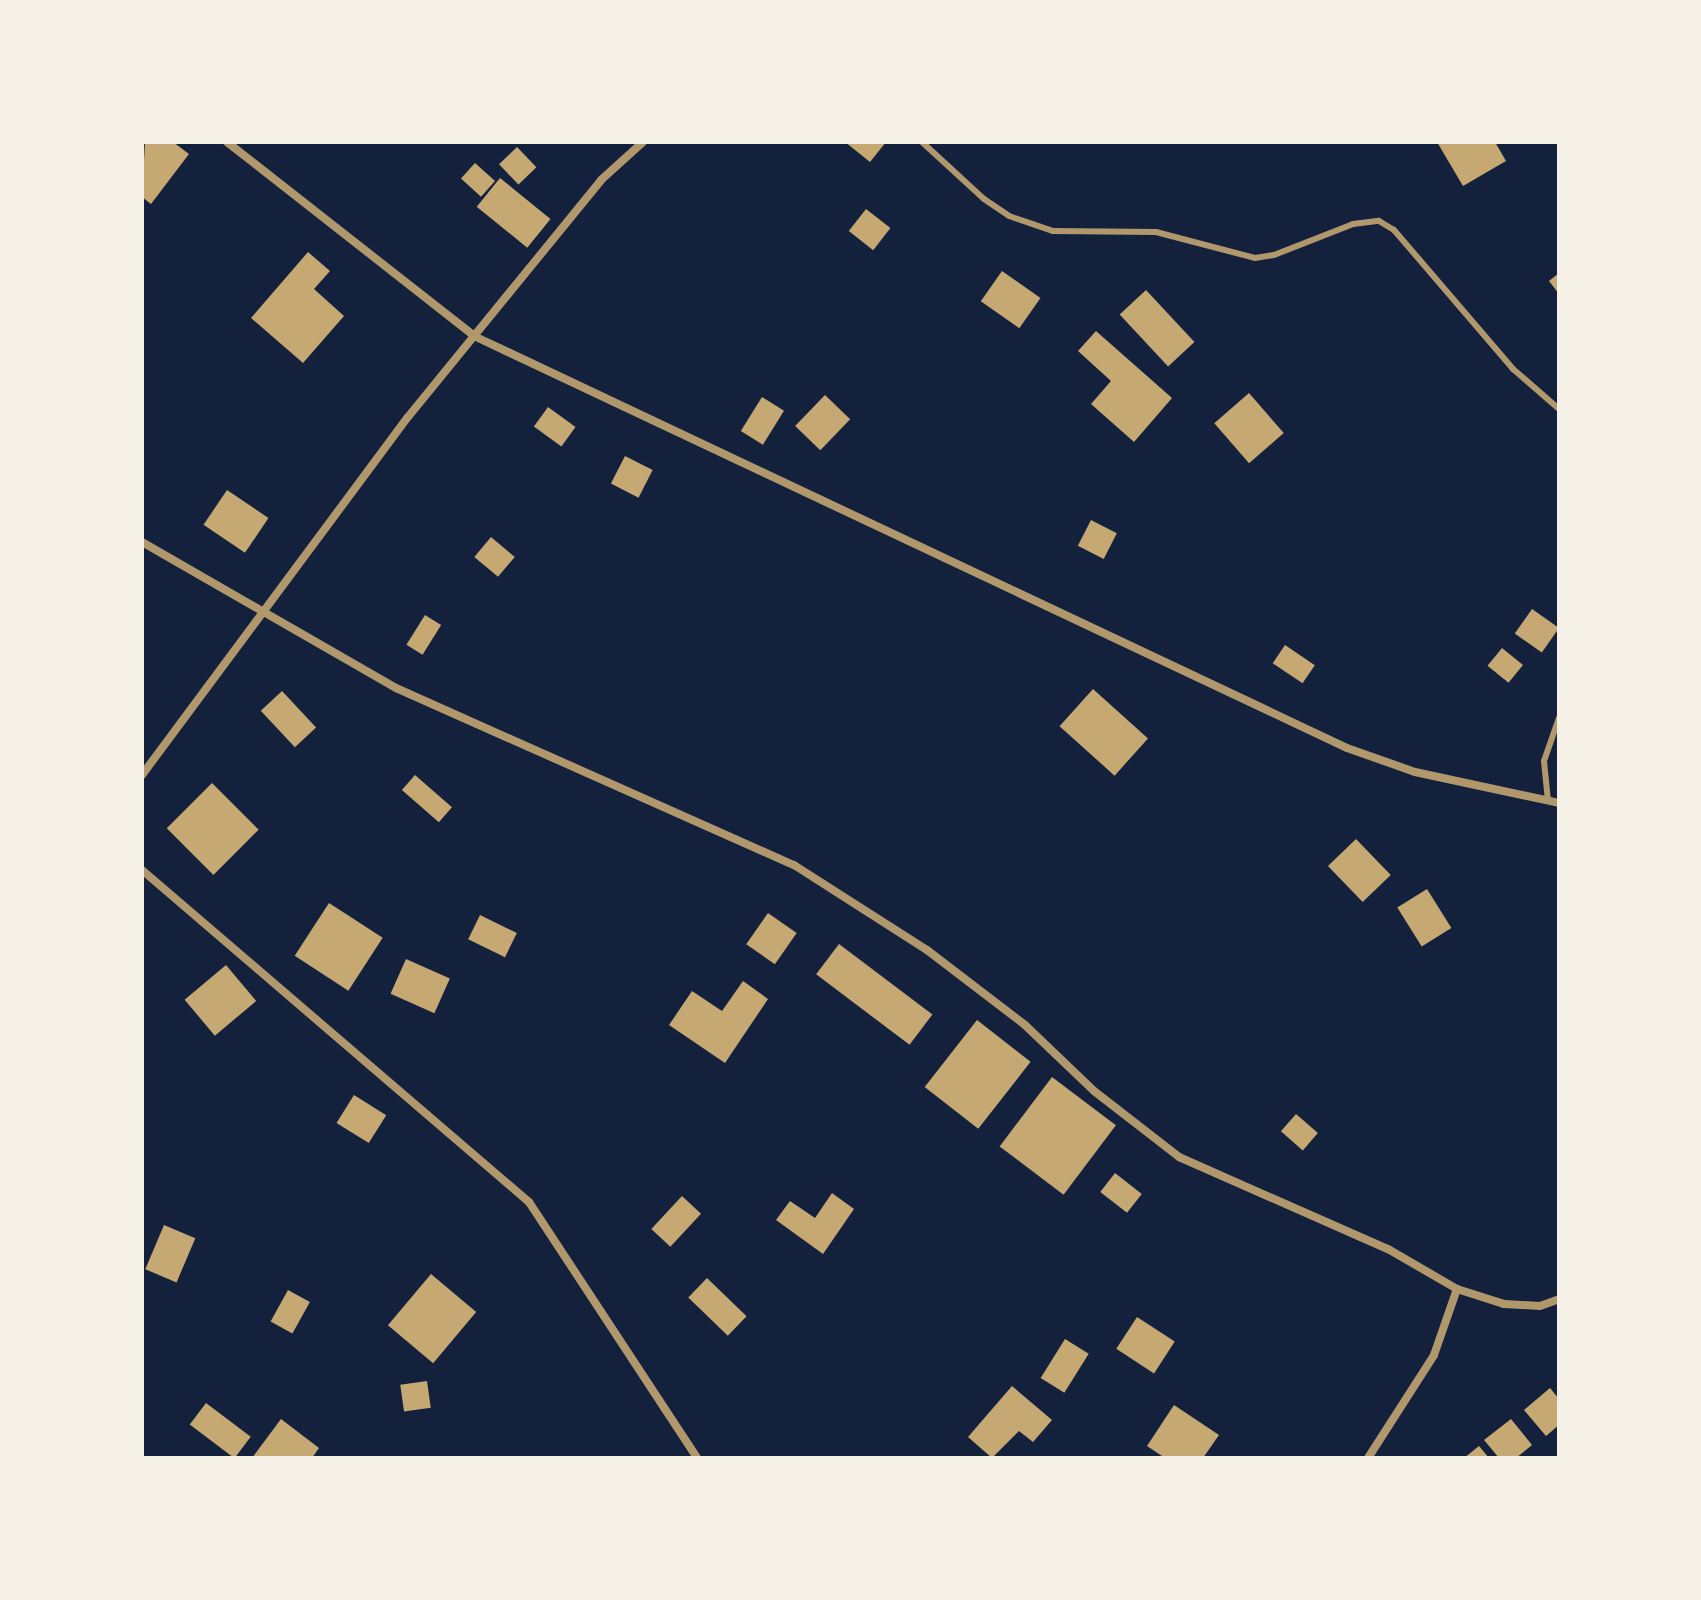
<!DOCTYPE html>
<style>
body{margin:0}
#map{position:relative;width:1701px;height:1600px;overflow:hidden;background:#14213d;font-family:"Public Sans",sans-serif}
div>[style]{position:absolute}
.building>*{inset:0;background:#c6a872;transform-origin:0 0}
.service>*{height:6px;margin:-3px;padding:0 3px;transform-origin:3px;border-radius:3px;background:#b1986c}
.minor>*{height:8px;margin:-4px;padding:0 4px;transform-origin:4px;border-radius:4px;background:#b1986c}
span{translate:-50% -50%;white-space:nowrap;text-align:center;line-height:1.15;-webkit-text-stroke:6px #f6f1e7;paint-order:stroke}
.frame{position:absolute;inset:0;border:144px solid #f6f1e7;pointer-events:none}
</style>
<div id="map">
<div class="building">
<div style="clip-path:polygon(145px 142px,173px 142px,189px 154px,151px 204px,142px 197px)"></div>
<div style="clip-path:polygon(845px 142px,886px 142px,870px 162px)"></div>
<div style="clip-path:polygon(1437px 142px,1495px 142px,1506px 161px,1463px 186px)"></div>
<div style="left:517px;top:147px;width:28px;height:25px;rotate:46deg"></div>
<div style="left:475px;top:163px;width:27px;height:21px;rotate:42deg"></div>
<div style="left:500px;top:178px;width:65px;height:37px;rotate:39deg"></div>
<div style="left:866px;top:209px;width:31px;height:28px;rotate:38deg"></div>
<div style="clip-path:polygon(308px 252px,330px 271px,314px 289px,344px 316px,303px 363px,251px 318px)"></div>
<div style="left:1002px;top:271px;width:47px;height:37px;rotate:35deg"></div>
<div style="clip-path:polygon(1559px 273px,1559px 294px,1549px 281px)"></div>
<div style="left:1146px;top:290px;width:71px;height:36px;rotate:47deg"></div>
<div style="clip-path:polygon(1096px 331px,1172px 398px,1134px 442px,1091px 404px,1111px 381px,1078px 351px)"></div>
<div style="left:1249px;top:393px;width:53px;height:46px;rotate:49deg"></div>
<div style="left:825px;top:395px;width:35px;height:43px;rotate:44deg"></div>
<div style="left:762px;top:397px;width:26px;height:40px;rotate:32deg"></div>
<div style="left:548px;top:407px;width:34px;height:24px;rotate:36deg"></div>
<div style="left:625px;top:456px;width:31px;height:31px;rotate:27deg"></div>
<div style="left:227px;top:490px;width:50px;height:42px;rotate:34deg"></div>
<div style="left:1091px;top:520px;width:29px;height:29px;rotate:27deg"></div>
<div style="left:491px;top:537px;width:31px;height:26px;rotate:40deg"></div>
<div style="left:1532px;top:609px;width:33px;height:30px;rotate:35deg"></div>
<div style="left:425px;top:615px;width:19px;height:35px;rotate:32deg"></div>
<div style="left:1285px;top:645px;width:36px;height:22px;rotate:34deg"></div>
<div style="left:1502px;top:648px;width:27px;height:23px;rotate:39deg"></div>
<div style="left:1093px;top:689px;width:74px;height:50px;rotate:42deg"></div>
<div style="left:282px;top:691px;width:50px;height:29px;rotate:47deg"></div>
<div style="left:415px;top:775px;width:49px;height:20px;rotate:41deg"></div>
<div style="left:212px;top:783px;width:66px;height:64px;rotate:45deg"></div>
<div style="left:1356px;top:839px;width:50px;height:39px;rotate:46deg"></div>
<div style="left:1427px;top:889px;width:46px;height:35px;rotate:58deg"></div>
<div style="left:329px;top:903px;width:64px;height:63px;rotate:33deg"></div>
<div style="left:768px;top:913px;width:35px;height:38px;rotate:35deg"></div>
<div style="left:480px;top:915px;width:41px;height:27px;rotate:26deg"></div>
<div style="left:839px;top:944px;width:117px;height:38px;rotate:37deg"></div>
<div style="left:406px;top:959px;width:48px;height:38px;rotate:24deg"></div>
<div style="left:226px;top:965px;width:47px;height:54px;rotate:50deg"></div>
<div style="clip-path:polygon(743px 981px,768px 999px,725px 1063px,669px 1025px,692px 991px,722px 1011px)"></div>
<div style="left:977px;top:1020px;width:68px;height:85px;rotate:38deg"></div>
<div style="left:1052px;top:1077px;width:80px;height:87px;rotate:37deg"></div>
<div style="left:354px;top:1095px;width:38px;height:33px;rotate:32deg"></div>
<div style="left:1296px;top:1114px;width:29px;height:23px;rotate:41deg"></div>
<div style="left:1115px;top:1173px;width:34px;height:24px;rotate:38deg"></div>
<div style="clip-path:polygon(832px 1193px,854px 1209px,823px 1254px,776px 1220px,790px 1201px,815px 1218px)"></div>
<div style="left:682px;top:1196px;width:26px;height:45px;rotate:43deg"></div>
<div style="left:164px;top:1225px;width:34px;height:48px;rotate:23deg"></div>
<div style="left:431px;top:1274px;width:59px;height:67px;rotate:40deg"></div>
<div style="left:707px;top:1278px;width:55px;height:27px;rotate:44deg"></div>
<div style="left:288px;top:1290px;width:25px;height:36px;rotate:29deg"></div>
<div style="left:1137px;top:1317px;width:45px;height:38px;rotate:33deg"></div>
<div style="left:1065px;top:1339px;width:28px;height:46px;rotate:32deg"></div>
<div style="left:427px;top:1381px;width:27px;height:27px;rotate:82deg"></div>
<div style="clip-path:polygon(1012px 1386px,1052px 1420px,1033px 1442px,1019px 1431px,992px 1458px,968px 1437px)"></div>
<div style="clip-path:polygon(1550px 1388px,1559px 1399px,1559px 1425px,1546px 1436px,1524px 1410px)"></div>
<div style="left:206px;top:1403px;width:56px;height:27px;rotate:37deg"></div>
<div style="clip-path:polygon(1174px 1405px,1219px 1435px,1203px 1458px,1165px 1458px,1147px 1446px)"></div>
<div style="clip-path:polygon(281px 1419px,319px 1448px,312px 1458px,252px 1458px)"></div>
<div style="clip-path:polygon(1511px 1419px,1532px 1445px,1516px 1458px,1499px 1458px,1484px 1440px)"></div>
<div style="clip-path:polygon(1479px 1446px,1489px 1458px,1464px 1458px)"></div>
</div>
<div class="service">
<div style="left:922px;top:142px;width:84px;rotate:42.6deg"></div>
<div style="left:984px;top:199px;width:30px;rotate:34deg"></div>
<div style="left:1009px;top:216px;width:46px;rotate:18.8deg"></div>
<div style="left:1053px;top:231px;width:103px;rotate:0.6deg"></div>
<div style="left:1156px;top:232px;width:102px;rotate:14.7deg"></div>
<div style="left:1255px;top:258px;width:19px;rotate:-9deg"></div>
<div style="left:1274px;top:255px;width:85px;rotate:-21.4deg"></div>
<div style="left:1353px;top:224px;width:26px;rotate:-7deg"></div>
<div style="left:1379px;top:221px;width:17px;rotate:31deg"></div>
<div style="left:1394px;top:230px;width:183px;rotate:49.4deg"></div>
<div style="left:1513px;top:369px;width:61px;rotate:41deg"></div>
<div style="left:1548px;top:801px;width:40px;rotate:-95.7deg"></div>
<div style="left:1544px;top:761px;width:46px;rotate:-70.8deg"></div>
</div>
<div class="minor">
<div style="left:227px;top:142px;width:314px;rotate:38.1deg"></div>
<div style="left:474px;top:336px;width:965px;rotate:25.26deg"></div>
<div style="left:1347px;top:748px;width:72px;rotate:19.4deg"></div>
<div style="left:1415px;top:772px;width:147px;rotate:12.1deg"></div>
<div style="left:142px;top:542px;width:293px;rotate:29.9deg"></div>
<div style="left:396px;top:688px;width:436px;rotate:24deg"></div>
<div style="left:794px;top:865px;width:158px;rotate:32.6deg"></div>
<div style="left:927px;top:950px;width:123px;rotate:37.4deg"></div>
<div style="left:1025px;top:1025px;width:95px;rotate:43.7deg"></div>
<div style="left:1094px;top:1091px;width:108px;rotate:37.8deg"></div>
<div style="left:1179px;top:1157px;width:228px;rotate:23.8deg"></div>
<div style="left:1388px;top:1249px;width:80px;rotate:30.1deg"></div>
<div style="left:1457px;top:1289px;width:49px;rotate:17.7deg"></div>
<div style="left:1504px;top:1304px;width:36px;rotate:3deg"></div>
<div style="left:1540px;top:1306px;width:20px;rotate:-20deg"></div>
<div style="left:142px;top:775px;width:446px;rotate:-53.4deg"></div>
<div style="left:408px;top:417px;width:306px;rotate:-50.8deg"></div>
<div style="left:601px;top:180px;width:57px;rotate:-42.1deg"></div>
<div style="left:142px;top:870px;width:510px;rotate:40.63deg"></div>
<div style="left:529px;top:1202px;width:306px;rotate:56.7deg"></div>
<div style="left:1368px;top:1458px;width:122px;rotate:-57.3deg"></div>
<div style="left:1434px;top:1355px;width:70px;rotate:-70.8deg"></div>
</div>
<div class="frame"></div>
</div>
